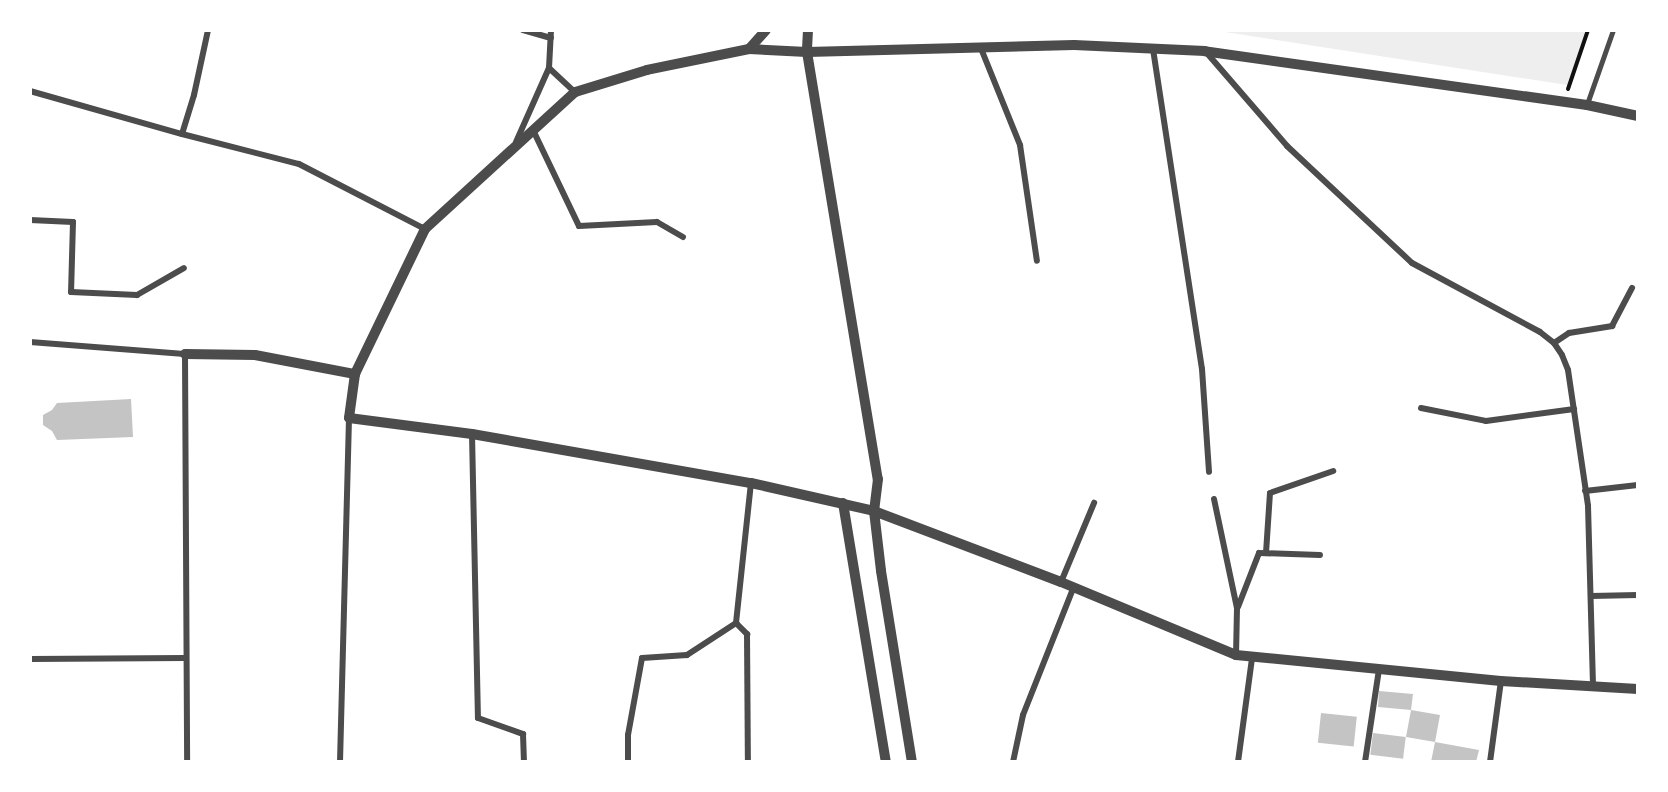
<!DOCTYPE html>
<style>
body{margin:0}
#map{position:relative;width:1668px;height:792px;overflow:hidden;background:#fff;font-family:"Libre Baskerville",serif}
div>[style]{position:absolute}
.green>*{inset:0;background:#eee}
.building>*{inset:0;background:#c4c4c4;transform-origin:0 0}
.path>*{height:4px;margin:-2px;padding:0 2px;transform-origin:2px;border-radius:2px;background:#111}
.service>*{height:4.5px;margin:-2.25px;padding:0 2.25px;transform-origin:2.25px;border-radius:2.25px;background:#4c4c4c}
.minor>*{height:6px;margin:-3px;padding:0 3px;transform-origin:3px;border-radius:3px;background:#4c4c4c}
.tertiary>*{height:10px;margin:-5px;padding:0 5px;transform-origin:5px;border-radius:5px;background:#4c4c4c}
span{translate:-50% -50%;white-space:nowrap;text-align:center;line-height:1.15;-webkit-text-stroke:4.5px #fff;paint-order:stroke}
.frame{position:absolute;inset:0;border:32px solid #fff;pointer-events:none}
</style>
<div id="map">
<div class="green">
<div style="clip-path:polygon(1212px 30px,1587px 30px,1567px 85px)"></div>
</div>
<div class="building">
<div style="clip-path:polygon(131px 399px,133px 437px,57px 440px,52px 431px,43px 425px,43px 415px,52px 410px,57px 403px)"></div>
<div style="clip-path:polygon(1379px 691px,1413px 694px,1411px 710px,1440px 715px,1435px 742px,1406px 737px,1411px 710px,1378px 707px)"></div>
<div style="left:1321px;top:713px;width:36px;height:30px;rotate:6deg"></div>
<div style="left:1373px;top:733px;width:33px;height:22px;rotate:7deg"></div>
<div style="clip-path:polygon(1435px 742px,1479px 750px,1476px 762px,1431px 762px)"></div>
</div>
<div class="path">
<div style="left:1568px;top:89px;width:62px;rotate:-71.3deg"></div>
</div>
<div class="service">
<div style="left:1587px;top:104px;width:78px;rotate:-70.6deg"></div>
</div>
<div class="minor">
<div style="left:523px;top:30px;width:29px;rotate:16deg"></div>
<div style="left:980px;top:46px;width:107px;rotate:68deg"></div>
<div style="left:1020px;top:145px;width:117px;rotate:81.7deg"></div>
<div style="left:1153px;top:49px;width:324px;rotate:81.3deg"></div>
<div style="left:1202px;top:369px;width:103px;rotate:86.1deg"></div>
<div style="left:1206px;top:52px;width:124px;rotate:49.2deg"></div>
<div style="left:1287px;top:146px;width:171px;rotate:43.1deg"></div>
<div style="left:1412px;top:263px;width:145px;rotate:28.3deg"></div>
<div style="left:1540px;top:332px;width:18px;rotate:38deg"></div>
<div style="left:1554px;top:343px;width:14px;rotate:56deg"></div>
<div style="left:1562px;top:355px;width:16px;rotate:68deg"></div>
<div style="left:1568px;top:370px;width:137px;rotate:81.6deg"></div>
<div style="left:1588px;top:506px;width:182px;rotate:88.4deg"></div>
<div style="left:549px;top:68px;width:35px;rotate:43deg"></div>
<div style="left:30px;top:91px;width:158px;rotate:15.8deg"></div>
<div style="left:182px;top:134px;width:121px;rotate:14.4deg"></div>
<div style="left:299px;top:164px;width:142px;rotate:27.3deg"></div>
<div style="left:533px;top:130px;width:106px;rotate:64.4deg"></div>
<div style="left:579px;top:226px;width:78px;rotate:-2.9deg"></div>
<div style="left:657px;top:222px;width:30px;rotate:30deg"></div>
<div style="left:182px;top:134px;width:41px;rotate:-72.9deg"></div>
<div style="left:194px;top:95px;width:66px;rotate:-77.8deg"></div>
<div style="left:516px;top:142px;width:81px;rotate:-66deg"></div>
<div style="left:549px;top:68px;width:38px;rotate:-87deg"></div>
<div style="left:30px;top:220px;width:43px;rotate:2.7deg"></div>
<div style="left:73px;top:222px;width:70px;rotate:91.6deg"></div>
<div style="left:71px;top:292px;width:66px;rotate:2.6deg"></div>
<div style="left:137px;top:295px;width:54px;rotate:-29.9deg"></div>
<div style="left:30px;top:342px;width:155px;rotate:4.4deg"></div>
<div style="left:185px;top:354px;width:408px;rotate:89.7deg"></div>
<div style="left:1554px;top:343px;width:18px;rotate:-34deg"></div>
<div style="left:1569px;top:333px;width:44px;rotate:-9.2deg"></div>
<div style="left:1612px;top:326px;width:43px;rotate:-62.2deg"></div>
<div style="left:1421px;top:408px;width:66px;rotate:11.3deg"></div>
<div style="left:1486px;top:421px;width:89px;rotate:-7.8deg"></div>
<div style="left:472px;top:434px;width:284px;rotate:88.8deg"></div>
<div style="left:478px;top:718px;width:48px;rotate:19.6deg"></div>
<div style="left:523px;top:734px;width:28px;rotate:88deg"></div>
<div style="left:1585px;top:491px;width:53px;rotate:-6.5deg"></div>
<div style="left:1214px;top:499px;width:111px;rotate:78.1deg"></div>
<div style="left:1237px;top:608px;width:47px;rotate:91.2deg"></div>
<div style="left:1266px;top:553px;width:60px;rotate:-86.2deg"></div>
<div style="left:1270px;top:493px;width:67px;rotate:-19.2deg"></div>
<div style="left:1061px;top:582px;width:86px;rotate:-67.3deg"></div>
<div style="left:1591px;top:596px;width:47px;rotate:-1.2deg"></div>
<div style="left:1238px;top:607px;width:58px;rotate:-68.7deg"></div>
<div style="left:1259px;top:553px;width:61px;rotate:1.9deg"></div>
<div style="left:736px;top:623px;width:16px;rotate:45deg"></div>
<div style="left:747px;top:634px;width:128px;rotate:89.6deg"></div>
<div style="left:30px;top:659px;width:155px;rotate:-0.4deg"></div>
<div style="left:340px;top:762px;width:344px;rotate:-88.5deg"></div>
<div style="left:628px;top:762px;width:27px;rotate:-90deg"></div>
<div style="left:628px;top:735px;width:78px;rotate:-79.7deg"></div>
<div style="left:642px;top:658px;width:45px;rotate:-3.8deg"></div>
<div style="left:687px;top:655px;width:59px;rotate:-33.1deg"></div>
<div style="left:736px;top:623px;width:141px;rotate:-83.9deg"></div>
<div style="left:1013px;top:762px;width:48px;rotate:-78deg"></div>
<div style="left:1023px;top:715px;width:136px;rotate:-68.4deg"></div>
<div style="left:1238px;top:762px;width:105px;rotate:-82.3deg"></div>
<div style="left:1365px;top:762px;width:94px;rotate:-81.4deg"></div>
<div style="left:1490px;top:762px;width:82px;rotate:-82.3deg"></div>
</div>
<div class="tertiary">
<div style="left:808px;top:30px;width:22px;rotate:93deg"></div>
<div style="left:807px;top:52px;width:433px;rotate:80.6deg"></div>
<div style="left:878px;top:479px;width:32px;rotate:97deg"></div>
<div style="left:874px;top:511px;width:60px;rotate:83.3deg"></div>
<div style="left:881px;top:571px;width:193px;rotate:80.8deg"></div>
<div style="left:749px;top:49px;width:25px;rotate:-48deg"></div>
<div style="left:1638px;top:116px;width:52px;rotate:-167.8deg"></div>
<div style="left:1587px;top:105px;width:386px;rotate:-172deg"></div>
<div style="left:1205px;top:51px;width:131px;rotate:-177.4deg"></div>
<div style="left:1074px;top:45px;width:267px;rotate:178.5deg"></div>
<div style="left:807px;top:52px;width:58px;rotate:-177deg"></div>
<div style="left:749px;top:49px;width:104px;rotate:168.4deg"></div>
<div style="left:647px;top:70px;width:75px;rotate:163deg"></div>
<div style="left:575px;top:92px;width:203px;rotate:137.6deg"></div>
<div style="left:425px;top:229px;width:161px;rotate:115.8deg"></div>
<div style="left:355px;top:374px;width:44px;rotate:97.8deg"></div>
<div style="left:349px;top:418px;width:124px;rotate:7.4deg"></div>
<div style="left:472px;top:434px;width:283px;rotate:10deg"></div>
<div style="left:751px;top:483px;width:126px;rotate:12.8deg"></div>
<div style="left:874px;top:511px;width:200px;rotate:20.8deg"></div>
<div style="left:1061px;top:582px;width:190px;rotate:22.6deg"></div>
<div style="left:1236px;top:655px;width:266px;rotate:5.6deg"></div>
<div style="left:1501px;top:681px;width:137px;rotate:3.3deg"></div>
<div style="left:185px;top:354px;width:70px;rotate:0.8deg"></div>
<div style="left:255px;top:355px;width:102px;rotate:10.8deg"></div>
<div style="left:843px;top:503px;width:263px;rotate:80.6deg"></div>
</div>
<div class="frame"></div>
</div>
